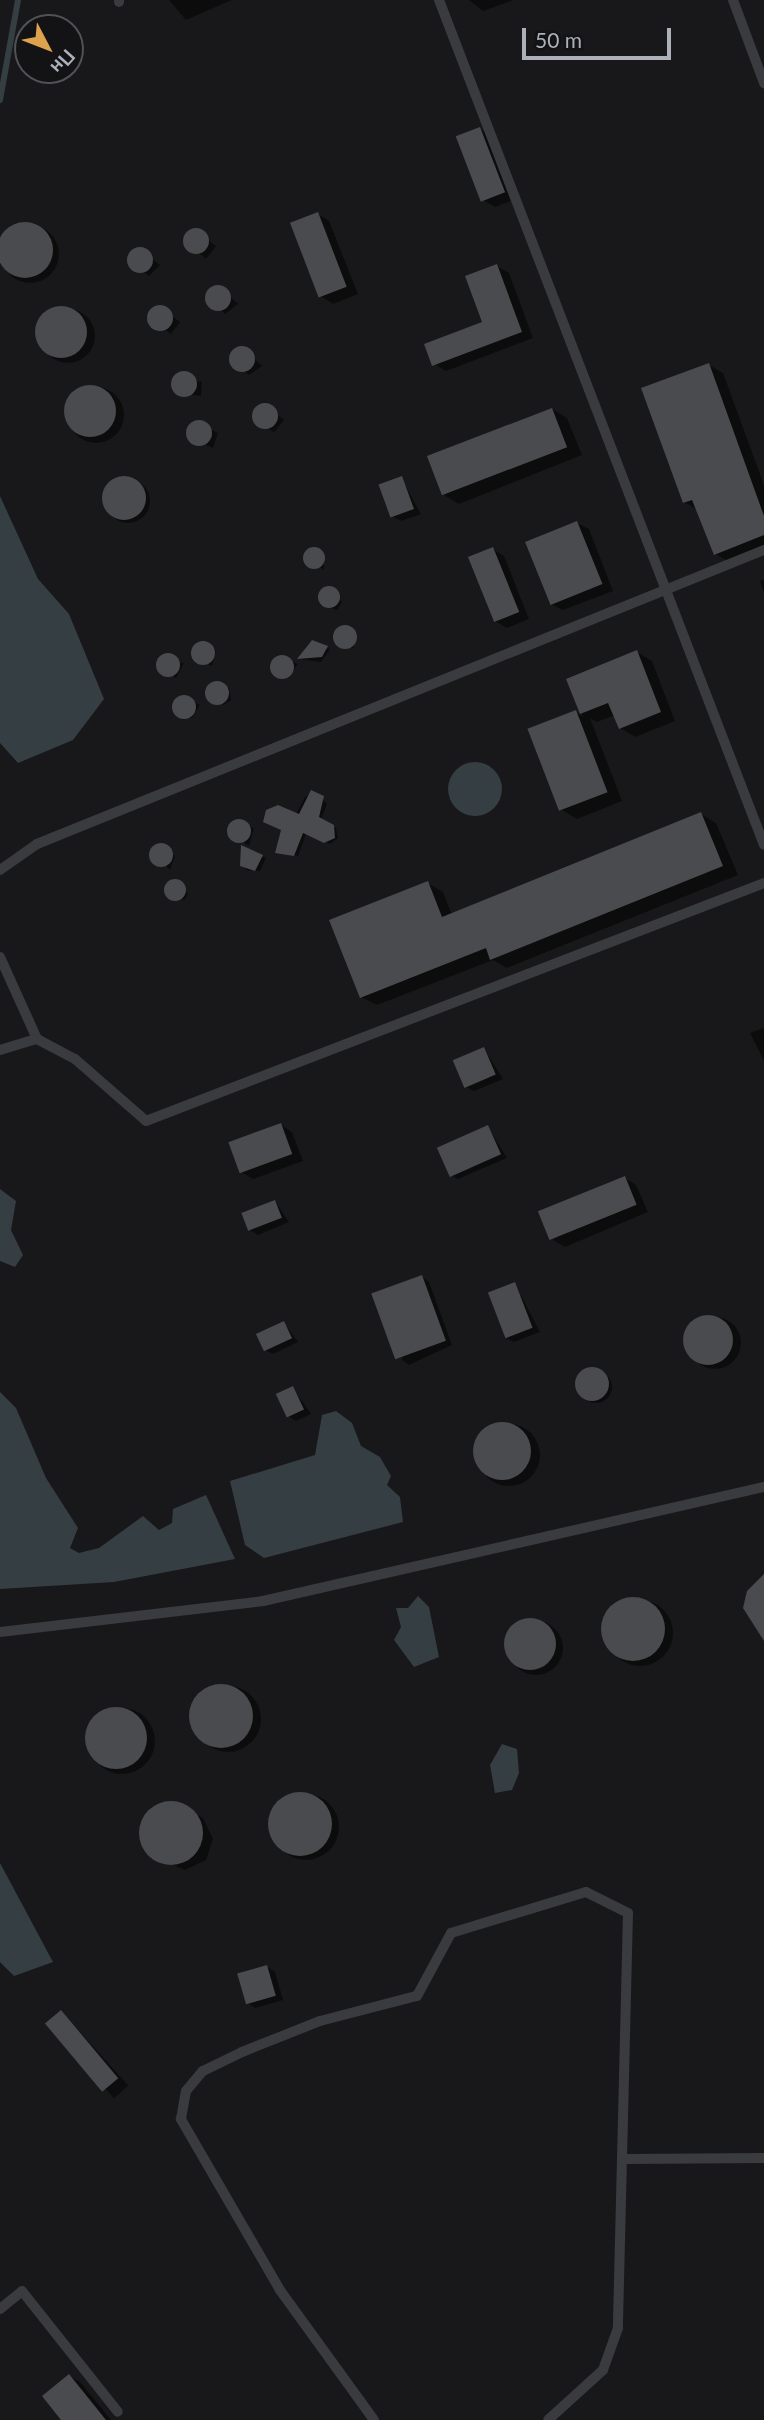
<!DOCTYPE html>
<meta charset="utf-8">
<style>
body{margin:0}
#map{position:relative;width:764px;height:2420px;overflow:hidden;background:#18181a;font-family:Lato,sans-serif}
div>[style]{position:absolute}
.water>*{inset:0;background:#353e43}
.round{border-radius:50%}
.shadow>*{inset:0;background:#0007;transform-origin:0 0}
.stream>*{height:6px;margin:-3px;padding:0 3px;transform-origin:3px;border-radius:3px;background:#353e43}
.building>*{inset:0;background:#4a4b4f;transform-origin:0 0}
.service>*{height:10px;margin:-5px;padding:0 5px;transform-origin:5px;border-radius:5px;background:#3a3b3e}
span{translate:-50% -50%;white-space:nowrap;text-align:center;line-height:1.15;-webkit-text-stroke:5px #131315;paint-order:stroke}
.north{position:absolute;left:14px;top:14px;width:70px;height:70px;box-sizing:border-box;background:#131315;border:2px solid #505256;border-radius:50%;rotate:132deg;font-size:19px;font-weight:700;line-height:28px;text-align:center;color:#acb0b8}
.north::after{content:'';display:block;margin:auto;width:24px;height:32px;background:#dca24e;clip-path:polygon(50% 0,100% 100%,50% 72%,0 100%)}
.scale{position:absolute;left:522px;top:28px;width:149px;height:32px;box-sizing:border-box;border:4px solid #acb0b8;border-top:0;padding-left:9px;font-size:21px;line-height:24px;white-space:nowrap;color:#acb0b8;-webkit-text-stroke:5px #131315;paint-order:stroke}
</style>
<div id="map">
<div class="water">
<div style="clip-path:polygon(0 496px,38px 579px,69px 614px,104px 699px,73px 740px,18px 763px,0 743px)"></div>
<div class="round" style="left:448px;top:762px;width:54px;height:54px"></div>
<div style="clip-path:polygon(0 1189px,16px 1201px,11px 1230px,23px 1255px,15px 1267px,0 1261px)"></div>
<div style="clip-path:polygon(0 1392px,16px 1408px,46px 1478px,78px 1528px,70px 1548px,79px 1553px,99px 1548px,143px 1516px,159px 1530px,172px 1523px,173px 1509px,206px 1495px,235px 1559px,114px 1582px,0 1589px)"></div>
<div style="clip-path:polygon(336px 1411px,352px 1423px,361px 1446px,380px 1457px,391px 1476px,387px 1485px,400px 1497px,403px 1522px,264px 1558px,245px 1545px,230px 1481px,315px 1455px,322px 1415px)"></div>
<div style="clip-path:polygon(418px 1596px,429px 1607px,439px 1657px,414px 1667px,394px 1640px,401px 1627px,396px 1608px,408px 1608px)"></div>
<div style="clip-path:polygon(502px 1744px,517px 1749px,519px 1773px,512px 1790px,495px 1793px,490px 1765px)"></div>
<div style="clip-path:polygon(0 1863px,53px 1962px,14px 1976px,0 1962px)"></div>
</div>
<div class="shadow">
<div style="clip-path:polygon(169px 0,232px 0,186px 20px)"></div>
<div style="clip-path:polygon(469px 0,514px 0,483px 11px)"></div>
<div style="clip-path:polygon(480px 129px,492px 136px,516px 199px,495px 207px,483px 200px)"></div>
<div style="clip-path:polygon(318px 214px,329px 221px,358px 294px,333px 304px,322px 297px)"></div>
<div class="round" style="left:1px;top:225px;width:58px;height:58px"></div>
<div style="left:196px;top:230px;width:26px;height:16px;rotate:39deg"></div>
<div style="clip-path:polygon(140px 250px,160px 265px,149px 276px,130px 261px)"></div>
<div style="clip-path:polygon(497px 266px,509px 273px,533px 338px,446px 371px,434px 364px,484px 323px)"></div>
<div style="clip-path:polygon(220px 287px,238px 304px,225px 314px,208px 296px)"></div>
<div style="left:160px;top:307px;width:25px;height:15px;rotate:37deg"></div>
<div class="round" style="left:41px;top:309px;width:54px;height:54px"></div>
<div style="clip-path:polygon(244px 348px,262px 366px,249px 375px,232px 360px)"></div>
<div style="clip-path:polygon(709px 365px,723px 373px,764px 485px,764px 549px,730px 562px,715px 554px,698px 510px,684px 502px)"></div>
<div style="clip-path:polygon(176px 377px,202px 382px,201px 396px,177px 393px)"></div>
<div class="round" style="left:68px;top:387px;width:56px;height:56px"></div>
<div style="left:265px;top:405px;width:24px;height:16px;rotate:38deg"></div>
<div style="clip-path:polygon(552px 409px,567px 418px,582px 455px,459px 504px,444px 495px)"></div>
<div style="clip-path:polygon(195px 422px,218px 433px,213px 448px,190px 438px)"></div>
<div style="clip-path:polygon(401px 478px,421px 514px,401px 521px,393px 517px)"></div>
<div class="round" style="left:106px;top:479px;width:44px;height:44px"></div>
<div style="clip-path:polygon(577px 523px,589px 529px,613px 591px,563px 610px,551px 604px)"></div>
<div style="clip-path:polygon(310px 549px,323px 552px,324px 570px,305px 557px)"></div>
<div style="clip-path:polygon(493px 549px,504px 556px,529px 619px,507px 628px,495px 621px)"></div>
<div style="clip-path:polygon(764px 580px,764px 592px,760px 581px)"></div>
<div style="clip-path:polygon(325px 586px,342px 602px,337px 610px,326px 606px)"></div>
<div style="clip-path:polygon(343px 627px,357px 634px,353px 648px,333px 643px)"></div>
<div style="clip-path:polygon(309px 643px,330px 649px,321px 662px,299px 659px)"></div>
<div style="clip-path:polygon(199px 645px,216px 651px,212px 666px,192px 657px)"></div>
<div style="clip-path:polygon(637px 652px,652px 661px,675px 721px,635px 737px,620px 728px,615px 715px,597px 722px,590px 718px,622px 801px,577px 819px,562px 810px,576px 712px,583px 717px,568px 680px)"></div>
<div style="clip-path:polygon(162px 658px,184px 663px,176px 678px,159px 669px)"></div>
<div style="clip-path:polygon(281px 658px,298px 664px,286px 679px,273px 664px)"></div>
<div style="clip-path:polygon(214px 682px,229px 688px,231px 700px,223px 705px,206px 698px)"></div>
<div style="clip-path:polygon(180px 697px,200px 705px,192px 718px,177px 713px)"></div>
<div style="clip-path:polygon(317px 793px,327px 804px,321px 820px,336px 828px,338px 838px,330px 844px,306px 834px,298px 856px,277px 852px,305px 797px)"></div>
<div style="clip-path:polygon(701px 814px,716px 823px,738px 875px,507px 968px,493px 960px,377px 1005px,361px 997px,428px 883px,443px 892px,452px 915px)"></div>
<div style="clip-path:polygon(235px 822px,254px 828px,249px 846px,230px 834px)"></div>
<div style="clip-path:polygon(157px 845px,175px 856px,170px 870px,152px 852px)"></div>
<div style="clip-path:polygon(243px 848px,266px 858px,260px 871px,246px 870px)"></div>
<div style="clip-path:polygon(170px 880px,188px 893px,185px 900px,170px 898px)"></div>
<div style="clip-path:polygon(764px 1028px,764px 1061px,750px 1033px)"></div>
<div style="clip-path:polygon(484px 1049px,503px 1079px,474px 1091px,466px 1087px)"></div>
<div style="clip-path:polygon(281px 1125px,292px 1132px,303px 1161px,253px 1179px,241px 1172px)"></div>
<div style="clip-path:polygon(488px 1127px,507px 1158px,458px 1179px,450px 1175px)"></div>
<div style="clip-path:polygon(625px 1178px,636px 1185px,648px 1212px,565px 1247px,553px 1240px)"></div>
<div style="clip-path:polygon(275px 1201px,289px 1222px,258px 1235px,250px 1230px)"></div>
<div style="clip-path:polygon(422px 1277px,429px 1282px,452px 1345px,409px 1365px,402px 1360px)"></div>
<div style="clip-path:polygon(515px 1284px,540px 1332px,514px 1342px,506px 1338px)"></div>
<div class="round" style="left:689px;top:1317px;width:52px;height:52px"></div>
<div style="clip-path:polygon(284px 1323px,298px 1342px,273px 1354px,265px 1350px)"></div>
<div class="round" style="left:580px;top:1371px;width:32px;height:32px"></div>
<div style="clip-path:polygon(293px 1388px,311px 1414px,296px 1421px,288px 1416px)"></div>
<div class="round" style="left:478px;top:1424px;width:62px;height:62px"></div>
<div class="round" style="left:607px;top:1600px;width:66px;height:66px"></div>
<div class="round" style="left:509px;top:1621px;width:54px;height:54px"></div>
<div class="round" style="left:195px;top:1686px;width:66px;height:66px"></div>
<div class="round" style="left:89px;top:1708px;width:66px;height:66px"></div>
<div class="round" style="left:273px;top:1794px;width:66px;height:66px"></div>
<div style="clip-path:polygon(169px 1803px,191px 1811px,204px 1840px,196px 1814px,203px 1818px,213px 1839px,206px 1860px,185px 1870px,151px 1855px,141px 1834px,148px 1813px)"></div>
<div style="clip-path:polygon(267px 1967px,275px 1972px,283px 2000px,255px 2008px,248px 2003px)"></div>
<div style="left:62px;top:2012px;width:99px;height:19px;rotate:48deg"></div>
<div style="clip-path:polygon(70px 2376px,81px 2383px,111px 2420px,63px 2420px)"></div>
</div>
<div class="stream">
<div style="left:0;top:100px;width:102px;rotate:-79.8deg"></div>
</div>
<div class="building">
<div style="left:480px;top:127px;width:70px;height:26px;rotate:69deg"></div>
<div style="left:318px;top:212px;width:80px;height:30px;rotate:69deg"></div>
<div class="round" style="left:-3px;top:222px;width:56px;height:56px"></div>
<div class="round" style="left:183px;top:228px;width:26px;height:26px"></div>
<div class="round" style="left:127px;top:247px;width:26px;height:26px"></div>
<div style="clip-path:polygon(497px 264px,522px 332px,432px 366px,424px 344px,482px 322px,465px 276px)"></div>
<div class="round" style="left:205px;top:285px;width:26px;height:26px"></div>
<div class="round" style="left:147px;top:305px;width:26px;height:26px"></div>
<div class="round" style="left:35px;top:306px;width:52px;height:52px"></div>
<div class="round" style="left:229px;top:346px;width:26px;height:26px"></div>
<div style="clip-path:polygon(709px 363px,764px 516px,764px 535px,714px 555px,692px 500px,683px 503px,641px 388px)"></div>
<div class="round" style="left:171px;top:371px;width:26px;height:26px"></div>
<div class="round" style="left:64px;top:385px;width:52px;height:52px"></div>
<div class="round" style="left:252px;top:403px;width:26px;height:26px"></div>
<div style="left:552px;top:408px;width:42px;height:134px;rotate:69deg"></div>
<div class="round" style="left:186px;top:420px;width:26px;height:26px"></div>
<div class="round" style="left:102px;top:476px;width:44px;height:44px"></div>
<div style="left:402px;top:476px;width:35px;height:25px;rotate:70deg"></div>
<div style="left:577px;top:521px;width:68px;height:56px;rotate:68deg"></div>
<div class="round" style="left:303px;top:547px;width:22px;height:22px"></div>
<div style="left:493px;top:547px;width:70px;height:27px;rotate:68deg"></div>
<div class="round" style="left:318px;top:586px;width:22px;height:22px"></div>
<div class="round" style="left:333px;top:625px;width:24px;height:24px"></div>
<div style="clip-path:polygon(312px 640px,328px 646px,322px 657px,297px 659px)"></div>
<div class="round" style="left:191px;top:641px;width:24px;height:24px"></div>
<div style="clip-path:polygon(637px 650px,661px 712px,619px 729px,608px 703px,580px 714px,566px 679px)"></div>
<div class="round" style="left:156px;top:653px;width:24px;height:24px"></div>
<div class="round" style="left:270px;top:655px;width:24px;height:24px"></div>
<div class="round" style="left:205px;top:681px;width:24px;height:24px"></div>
<div class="round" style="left:172px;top:695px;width:24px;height:24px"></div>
<div style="left:576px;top:710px;width:88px;height:52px;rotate:69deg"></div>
<div style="clip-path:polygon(311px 790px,324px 796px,319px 817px,334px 825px,335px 838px,324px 843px,303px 833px,294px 856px,275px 853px,281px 830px,263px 822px,266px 810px,278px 805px,299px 814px)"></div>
<div style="clip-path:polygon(701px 812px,723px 866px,490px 960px,486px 948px,360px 998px,329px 920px,428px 881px,442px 917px)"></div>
<div class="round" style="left:227px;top:819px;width:24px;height:24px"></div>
<div class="round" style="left:149px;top:843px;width:24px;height:24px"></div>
<div style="clip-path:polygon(241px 845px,263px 855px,255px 871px,240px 866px)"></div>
<div class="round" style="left:164px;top:879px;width:22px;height:22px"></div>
<div style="left:484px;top:1047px;width:30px;height:34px;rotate:67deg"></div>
<div style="left:281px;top:1123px;width:33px;height:56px;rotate:70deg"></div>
<div style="left:488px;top:1125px;width:32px;height:56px;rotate:66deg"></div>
<div style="left:625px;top:1176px;width:31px;height:94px;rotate:68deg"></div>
<div style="left:275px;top:1200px;width:19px;height:36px;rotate:69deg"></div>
<div style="left:422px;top:1275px;width:70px;height:54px;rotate:70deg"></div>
<div style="left:515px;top:1282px;width:49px;height:29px;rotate:69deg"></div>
<div class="round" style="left:683px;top:1315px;width:50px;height:50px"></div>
<div style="left:284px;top:1321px;width:19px;height:31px;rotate:65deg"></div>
<div class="round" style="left:575px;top:1367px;width:34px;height:34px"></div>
<div style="left:293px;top:1386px;width:26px;height:19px;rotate:65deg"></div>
<div class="round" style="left:473px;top:1422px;width:58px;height:58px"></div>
<div style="clip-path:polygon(764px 1574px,764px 1641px,743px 1608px,747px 1591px)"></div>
<div class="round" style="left:601px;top:1597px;width:64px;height:64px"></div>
<div class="round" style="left:504px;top:1618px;width:52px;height:52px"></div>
<div class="round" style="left:189px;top:1684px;width:64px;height:64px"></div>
<div class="round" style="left:85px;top:1707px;width:62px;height:62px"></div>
<div class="round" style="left:268px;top:1792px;width:64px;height:64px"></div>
<div class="round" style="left:139px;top:1801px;width:64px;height:64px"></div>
<div style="left:267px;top:1965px;width:32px;height:31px;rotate:74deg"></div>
<div style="left:61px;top:2010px;width:89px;height:21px;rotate:50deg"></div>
<div style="clip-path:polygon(69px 2374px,106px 2420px,61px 2420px,42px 2396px)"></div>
</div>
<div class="service">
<div style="left:439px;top:0;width:905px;rotate:68.96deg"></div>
<div style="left:733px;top:0;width:89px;rotate:69.5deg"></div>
<div style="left:119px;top:2px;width:2px;rotate:-90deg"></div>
<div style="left:0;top:870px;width:45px;rotate:-35.1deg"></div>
<div style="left:37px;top:844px;width:784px;rotate:-22.02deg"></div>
<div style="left:0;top:957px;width:90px;rotate:65.7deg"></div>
<div style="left:0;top:1050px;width:39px;rotate:-17deg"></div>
<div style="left:37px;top:1039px;width:43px;rotate:27.8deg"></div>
<div style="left:75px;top:1059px;width:94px;rotate:41.1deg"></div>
<div style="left:146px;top:1121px;width:662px;rotate:-21.06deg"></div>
<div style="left:0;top:1632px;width:265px;rotate:-6.7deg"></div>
<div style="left:263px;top:1601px;width:514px;rotate:-12.82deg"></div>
<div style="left:627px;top:2159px;width:137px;rotate:-0.4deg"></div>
<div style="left:0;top:2309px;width:28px;rotate:-39deg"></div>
<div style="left:22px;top:2291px;width:154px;rotate:51.6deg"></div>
<div style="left:374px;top:2420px;width:160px;rotate:-125.9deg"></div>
<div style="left:280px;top:2290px;width:198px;rotate:-120.1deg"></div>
<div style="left:181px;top:2119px;width:28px;rotate:-80deg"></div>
<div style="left:186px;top:2091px;width:26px;rotate:-50deg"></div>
<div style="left:203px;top:2071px;width:43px;rotate:-26deg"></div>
<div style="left:242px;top:2052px;width:84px;rotate:-21.7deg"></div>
<div style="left:320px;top:2021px;width:100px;rotate:-14.5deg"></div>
<div style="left:417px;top:1996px;width:72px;rotate:-61.6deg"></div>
<div style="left:451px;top:1933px;width:141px;rotate:-16.9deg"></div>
<div style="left:586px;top:1892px;width:47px;rotate:26.6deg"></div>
<div style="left:628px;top:1913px;width:415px;rotate:91.4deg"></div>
<div style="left:618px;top:2328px;width:45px;rotate:109.7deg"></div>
<div style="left:603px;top:2370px;width:74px;rotate:137.7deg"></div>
</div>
<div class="north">Пн</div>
<div class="scale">50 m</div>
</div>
